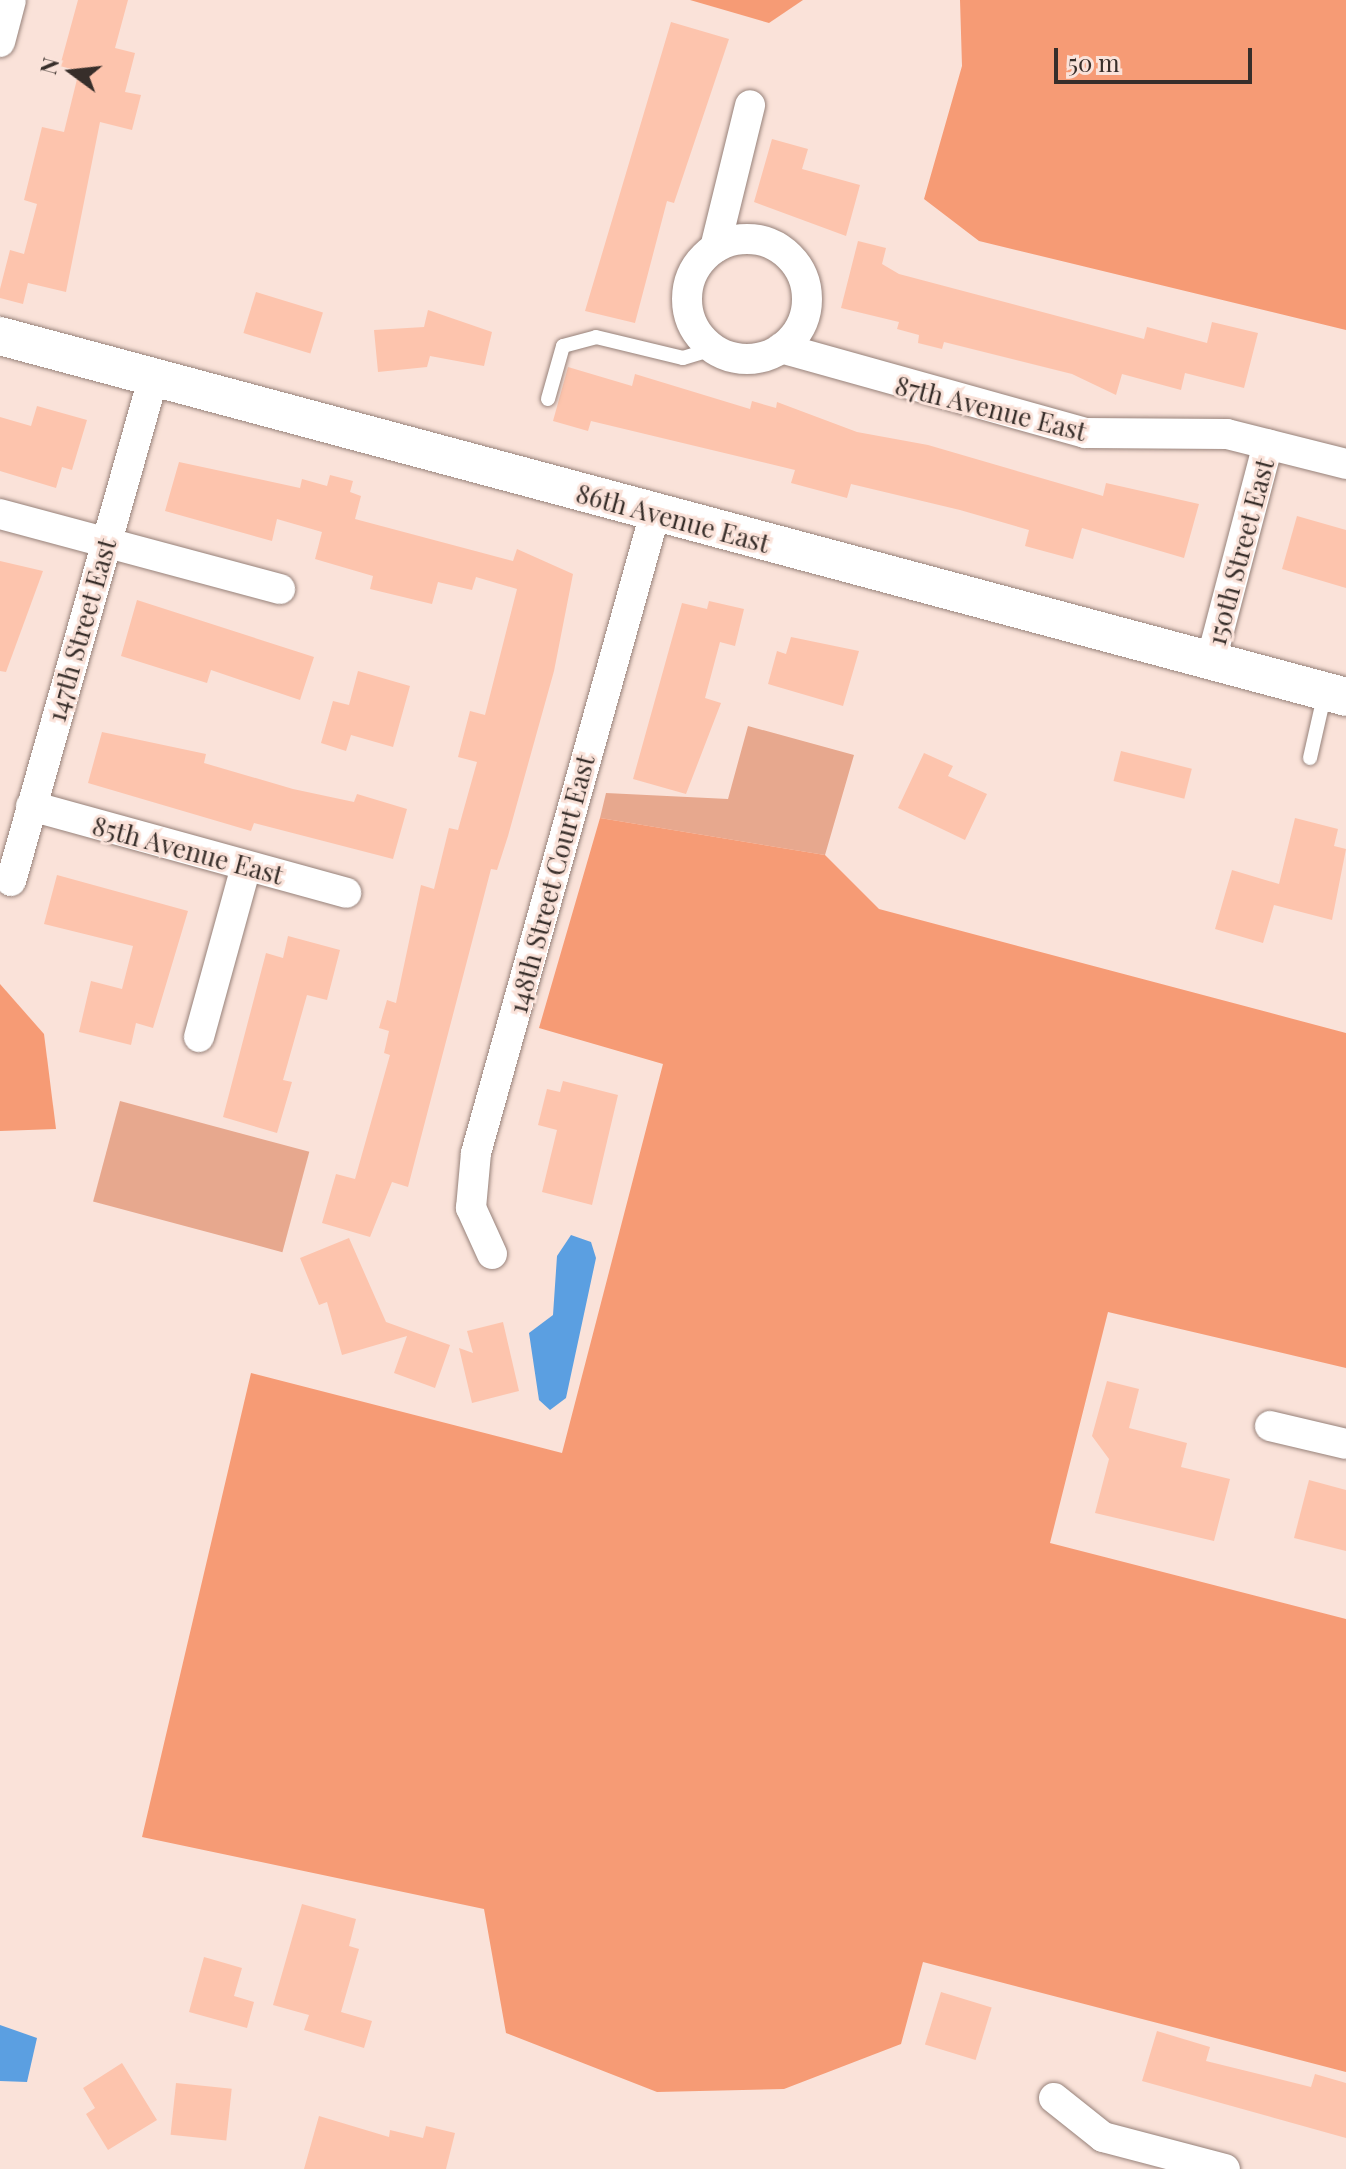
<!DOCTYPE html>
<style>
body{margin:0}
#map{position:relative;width:1346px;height:2169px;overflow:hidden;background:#fae2d9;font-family:"Playfair Display",serif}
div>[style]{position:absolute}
.green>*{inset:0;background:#e7a88e;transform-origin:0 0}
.forest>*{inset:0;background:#f69b75}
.water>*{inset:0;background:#5b9fe1}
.building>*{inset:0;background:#fdc4ad;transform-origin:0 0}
.roads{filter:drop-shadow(0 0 2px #97827a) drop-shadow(0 0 2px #97827a)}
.service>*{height:14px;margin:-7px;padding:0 7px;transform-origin:7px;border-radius:7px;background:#fff}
.minor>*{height:30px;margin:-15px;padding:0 15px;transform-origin:15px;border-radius:15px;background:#fff}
.minor>.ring{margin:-15px;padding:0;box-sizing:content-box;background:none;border:30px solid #fff;border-radius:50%}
.tertiary>*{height:38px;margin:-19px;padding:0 19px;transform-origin:19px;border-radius:19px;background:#fff}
span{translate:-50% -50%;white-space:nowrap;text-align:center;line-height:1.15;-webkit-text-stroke:6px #fae2d9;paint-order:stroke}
.street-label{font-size:26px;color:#372e2a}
.north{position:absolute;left:32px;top:32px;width:80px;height:80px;-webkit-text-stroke:6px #fae2d9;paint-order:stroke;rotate:285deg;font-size:22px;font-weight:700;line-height:32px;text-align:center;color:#372e2a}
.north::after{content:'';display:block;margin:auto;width:28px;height:36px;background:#372e2a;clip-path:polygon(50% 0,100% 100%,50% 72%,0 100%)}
.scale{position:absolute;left:1054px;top:48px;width:198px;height:36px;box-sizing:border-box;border:4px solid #372e2a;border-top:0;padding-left:10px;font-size:24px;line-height:28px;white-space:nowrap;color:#372e2a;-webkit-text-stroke:6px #fae2d9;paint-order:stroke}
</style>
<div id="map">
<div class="green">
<div style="clip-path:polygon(748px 726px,854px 755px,825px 855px,600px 818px,606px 793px,728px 799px)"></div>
<div style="left:120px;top:1101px;width:196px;height:104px;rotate:15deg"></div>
</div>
<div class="forest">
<div style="clip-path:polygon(690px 0,803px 0,769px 23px)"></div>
<div style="clip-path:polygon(960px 0,1346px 0,1346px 330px,979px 241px,924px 199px,962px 66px)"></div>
<div style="clip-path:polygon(600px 818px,825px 855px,879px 909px,1346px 1033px,1346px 1368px,1108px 1312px,1050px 1543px,1346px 1619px,1346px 2072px,923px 1962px,901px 2044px,784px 2089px,657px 2092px,506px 2033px,484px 1909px,142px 1837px,251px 1373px,562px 1453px,663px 1064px,539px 1028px)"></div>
<div style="clip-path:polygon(0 984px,44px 1034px,56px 1129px,0 1131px)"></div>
</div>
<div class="water">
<div style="clip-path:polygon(571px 1235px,591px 1242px,596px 1258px,566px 1398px,550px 1410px,539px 1400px,529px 1333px,553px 1315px,557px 1256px)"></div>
<div style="clip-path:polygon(0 2025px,37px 2038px,27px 2082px,0 2081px)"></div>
</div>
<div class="building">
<div style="clip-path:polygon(78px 0,128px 0,115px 48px,135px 53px,125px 92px,141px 95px,132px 130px,100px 122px,66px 292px,28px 283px,23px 304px,0 298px,0 289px,10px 250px,24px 254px,37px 204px,24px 200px,42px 127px,64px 132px,79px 71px,60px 66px)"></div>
<div style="clip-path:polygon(671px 22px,729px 39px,674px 203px,667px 201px,635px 323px,585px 311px)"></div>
<div style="clip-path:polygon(772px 139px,808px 149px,802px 169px,860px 185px,846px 236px,754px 202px)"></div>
<div style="clip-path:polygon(858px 241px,886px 248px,882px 264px,899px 274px,1144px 339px,1147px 327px,1207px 343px,1212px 322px,1258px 333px,1244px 388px,1185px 373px,1181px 390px,1122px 374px,1116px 395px,1072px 374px,944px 342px,942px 349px,918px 343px,919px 335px,897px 329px,899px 322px,841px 308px)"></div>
<div style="left:256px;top:292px;width:70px;height:43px;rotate:17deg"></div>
<div style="clip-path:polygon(428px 310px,492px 332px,484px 366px,430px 356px,427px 367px,378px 372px,374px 330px,424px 327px)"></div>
<div style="clip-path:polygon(568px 367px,632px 386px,635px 374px,750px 409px,752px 401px,776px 408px,777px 402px,857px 432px,928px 445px,1103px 496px,1106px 483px,1199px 504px,1184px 558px,1082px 528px,1073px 559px,1025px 546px,1029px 530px,960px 510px,851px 484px,847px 498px,791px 483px,795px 470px,591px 421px,588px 431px,553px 421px)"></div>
<div style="clip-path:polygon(37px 406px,87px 420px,72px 470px,62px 467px,56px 488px,0 471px,0 417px,31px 426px)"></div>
<div style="clip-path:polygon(179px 462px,300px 488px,302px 479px,327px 486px,330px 475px,353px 481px,350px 492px,361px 496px,355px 519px,513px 561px,517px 549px,573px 574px,554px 671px,508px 836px,497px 870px,491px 869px,408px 1187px,392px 1182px,370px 1237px,322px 1223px,336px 1174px,355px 1179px,390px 1055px,384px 1053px,389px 1031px,379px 1028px,387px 1000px,396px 1003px,421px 885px,434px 889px,449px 828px,458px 830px,477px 762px,458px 757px,470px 711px,485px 715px,517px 589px,476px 577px,472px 590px,438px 582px,432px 604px,370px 589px,373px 576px,315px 559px,322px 532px,277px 519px,272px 541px,165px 511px)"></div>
<div style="clip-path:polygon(1297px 516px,1346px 530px,1346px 588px,1282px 569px)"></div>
<div style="clip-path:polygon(0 561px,43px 571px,6px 672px,0 671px)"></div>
<div style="clip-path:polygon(137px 600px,314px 657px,300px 700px,211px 670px,207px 683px,121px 656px)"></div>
<div style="clip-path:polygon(709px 601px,744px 609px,735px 646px,720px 642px,705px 698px,721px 703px,686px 794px,633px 779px,682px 603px,707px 609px)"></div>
<div style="clip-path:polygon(791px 637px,859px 651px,843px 706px,768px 684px,777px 651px,786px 654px)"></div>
<div style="clip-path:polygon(358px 671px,410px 686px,393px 747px,351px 735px,346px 751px,321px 743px,333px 701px,349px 705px)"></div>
<div style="clip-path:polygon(102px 732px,206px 754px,204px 763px,293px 789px,354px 802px,357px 794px,407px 809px,393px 859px,254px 823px,251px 831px,88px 783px)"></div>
<div style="left:1121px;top:751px;width:73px;height:31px;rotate:14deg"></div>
<div style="clip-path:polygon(924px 753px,953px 766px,948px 776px,987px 794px,965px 840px,898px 808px)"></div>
<div style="clip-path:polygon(1295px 818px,1338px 829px,1334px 846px,1346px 849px,1332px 920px,1274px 905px,1263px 943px,1215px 929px,1232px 870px,1279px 884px)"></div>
<div style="clip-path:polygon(57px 875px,188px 911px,153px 1028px,136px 1023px,131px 1045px,79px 1032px,91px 981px,122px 989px,133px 946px,44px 924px)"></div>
<div style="clip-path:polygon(288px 936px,340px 950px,327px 1000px,307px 995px,283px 1080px,292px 1082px,277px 1133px,223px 1117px,266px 953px,283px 958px)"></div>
<div style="clip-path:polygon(563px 1081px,618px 1095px,592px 1205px,542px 1192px,557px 1130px,538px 1125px,547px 1089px,560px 1092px)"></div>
<div style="clip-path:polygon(349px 1238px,386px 1322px,450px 1345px,435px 1388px,394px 1373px,407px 1336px,342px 1355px,327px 1302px,319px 1305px,300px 1258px)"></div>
<div style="clip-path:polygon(503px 1322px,519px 1391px,472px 1403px,459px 1348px,473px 1353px,467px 1331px)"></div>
<div style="clip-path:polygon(1107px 1381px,1139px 1389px,1129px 1428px,1187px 1443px,1181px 1467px,1230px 1479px,1214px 1541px,1095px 1513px,1109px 1459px,1092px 1436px)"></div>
<div style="clip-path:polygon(1309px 1480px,1346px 1490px,1346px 1551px,1294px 1538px)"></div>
<div style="clip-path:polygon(302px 1904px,356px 1919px,349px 1946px,359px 1949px,341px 2012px,372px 2021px,364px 2048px,304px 2030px,309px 2015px,273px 2005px)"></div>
<div style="clip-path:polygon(204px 1957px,242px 1968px,234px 1996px,254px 2002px,247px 2028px,189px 2012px)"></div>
<div style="left:941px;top:1992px;width:53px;height:55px;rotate:17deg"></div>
<div style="clip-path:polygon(1157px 2031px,1210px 2047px,1206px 2061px,1311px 2087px,1315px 2074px,1346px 2083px,1346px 2138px,1142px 2081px)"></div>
<div style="clip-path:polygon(122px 2063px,157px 2120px,108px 2150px,86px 2114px,95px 2108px,83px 2088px)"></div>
<div style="left:176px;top:2083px;width:56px;height:52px;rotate:6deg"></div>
<div style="clip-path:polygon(319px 2116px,389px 2137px,390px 2130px,423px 2138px,426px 2126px,455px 2133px,446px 2169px,304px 2169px)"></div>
</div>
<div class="roads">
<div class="service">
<div style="left:548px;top:399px;width:55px;rotate:-74.2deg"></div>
<div style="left:563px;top:346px;width:34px;rotate:-15deg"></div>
<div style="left:596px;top:337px;width:89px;rotate:13.6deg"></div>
<div style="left:683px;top:358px;width:31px;rotate:-17deg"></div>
<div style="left:1310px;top:758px;width:68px;rotate:-77.2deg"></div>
</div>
<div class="minor">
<div style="left:0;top:42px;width:43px;rotate:-75.3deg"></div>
<div class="ring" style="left:687px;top:239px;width:90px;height:90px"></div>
<div style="left:715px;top:248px;width:147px;rotate:-76.2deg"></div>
<div style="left:781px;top:348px;width:316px;rotate:15.6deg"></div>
<div style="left:1085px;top:433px;width:142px;rotate:0.4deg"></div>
<div style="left:1227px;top:434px;width:123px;rotate:14.1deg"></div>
<div style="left:0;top:514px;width:290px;rotate:15deg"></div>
<div style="left:1211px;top:661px;width:224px;rotate:-75.3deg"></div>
<div style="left:31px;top:806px;width:327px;rotate:15.4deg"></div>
<div style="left:11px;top:881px;width:522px;rotate:-74.21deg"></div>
<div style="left:199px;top:1037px;width:177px;rotate:-74.6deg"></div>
<div style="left:492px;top:1254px;width:51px;rotate:-114.5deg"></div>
<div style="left:471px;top:1208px;width:55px;rotate:-84.8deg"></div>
<div style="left:476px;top:1153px;width:665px;rotate:-74.37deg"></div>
<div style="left:1270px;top:1426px;width:78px;rotate:13.3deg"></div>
<div style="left:1054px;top:2098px;width:63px;rotate:38.5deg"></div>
<div style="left:1103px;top:2137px;width:126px;rotate:14.7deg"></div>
</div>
<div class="tertiary">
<div style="left:0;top:336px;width:1394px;rotate:15.01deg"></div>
</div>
</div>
<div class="street-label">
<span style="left:991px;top:408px;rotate:14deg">87th Avenue East</span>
<span style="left:673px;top:518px;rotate:15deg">86th Avenue East</span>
<span style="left:1240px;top:552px;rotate:-75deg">150th Street East</span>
<span style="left:81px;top:630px;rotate:-74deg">147th Street East</span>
<span style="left:188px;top:850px;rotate:15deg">85th Avenue East</span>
<span style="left:551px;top:884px;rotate:-75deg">148th Street Court East</span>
</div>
<div class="north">N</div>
<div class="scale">50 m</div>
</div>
